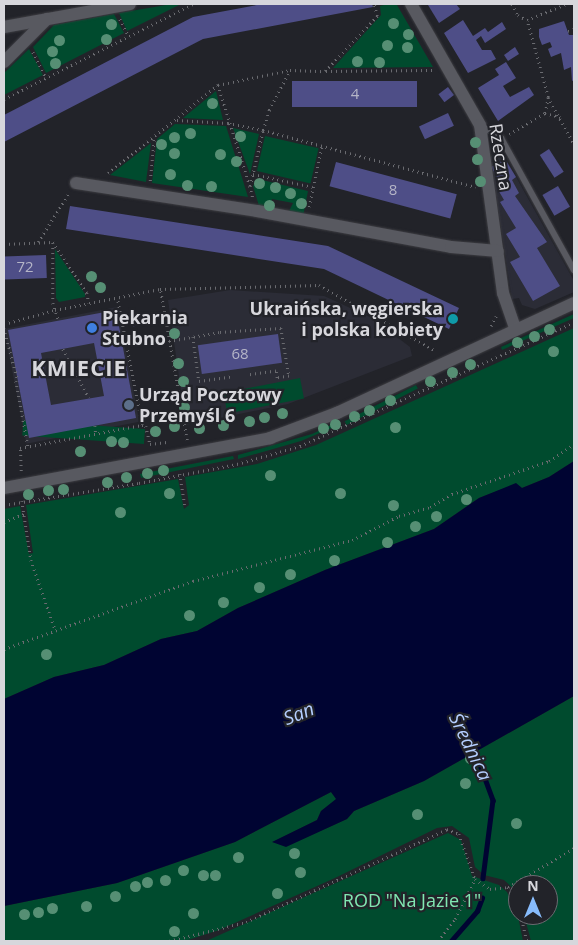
<!DOCTYPE html>
<meta charset="utf-8">
<style>
body{margin:0}
#map{position:relative;width:578px;height:945px;overflow:hidden;background:#222329;font-family:"Open Sans",sans-serif}
div>[style]{position:absolute}
.built>*{inset:0;background:#2b2c36;transform-origin:0 0}
.green>*{inset:0;background:#004b2e;transform-origin:0 0}
.water>*{inset:0;background:#000432}
.stream>*{height:4.5px;margin:-2.25px;padding:0 2.25px;transform-origin:2.25px;border-radius:2.25px;background:#000432}
.building>*{inset:0;background:#4e4e87;transform-origin:0 0}
.path>*{height:2.5px;margin-top:-1.25px;transform-origin:0;background:repeating-linear-gradient(90deg,#6a6b70 0 1px,transparent 0 5px)}
.roads{filter:drop-shadow(0 0 1px #3d3d42) drop-shadow(0 0 1px #3d3d42)}
.service>*{height:6px;margin:-3px;padding:0 3px;transform-origin:3px;border-radius:3px;background:#585960}
.minor>*{height:12px;margin:-6px;padding:0 6px;transform-origin:6px;border-radius:6px;background:#585960}
.trees>*{width:11px;height:11px;margin:-5.5px;border-radius:50%;background:#568f74}
.dots>*{width:14px;height:14px;translate:-50% -50%;box-sizing:border-box;border:2px solid #222329;border-radius:50%}
span{translate:-50% -50%;white-space:nowrap;text-align:center;line-height:1.15;-webkit-text-stroke:4.5px #222329;paint-order:stroke}
.number-label{font-size:15px;color:#b5b5c7}
.number-label span{-webkit-text-stroke-width:0}
.street-label{font-size:18px;color:#d7d7dc}
.poi-label{font-size:18px;color:#d7d7dc;font-weight:700}
.right{translate:-100% -50%;text-align:right}
.left{translate:0 -50%;text-align:left}
.park-label{font-size:18px;color:#81e7b2}
.water-label{font-size:19px;color:#b4ceff;font-style:italic}
.district-label{font-size:22px;color:#d7d7dc;font-weight:700;letter-spacing:1px}
.frame{position:absolute;inset:0;border:5px solid #d7d7dc;pointer-events:none}
.north{position:absolute;left:508px;top:875px;width:50px;height:50px;box-sizing:border-box;background:#222329;border:1px solid #6a6b71;border-radius:50%;rotate:0deg;font-size:14px;font-weight:700;line-height:20px;text-align:center;color:#d7d7dc}
.north::after{content:'';display:block;margin:auto;width:18px;height:22px;background:#87bbfb;clip-path:polygon(50% 0,100% 100%,50% 72%,0 100%)}
</style>
<div id="map">
<div class="built">
<div style="clip-path:polygon(501px 150px,574px 281px,574px 292px,535px 309px,522px 305px,519px 298px,512px 299px,490px 157px)"></div>
<div style="clip-path:polygon(230px 290px,324px 296px,372px 318px,410px 347px,412px 356px,288px 404px,186px 425px,168px 300px)"></div>
<div style="left:117px;top:307px;width:117px;height:115px;rotate:79deg"></div>
</div>
<div class="green">
<div style="clip-path:polygon(172px 4px,181px 4px,127px 31px,119px 13px)"></div>
<div style="clip-path:polygon(388px 4px,397px 5px,433px 67px,333px 68px,381px 15px,380px 6px)"></div>
<div style="clip-path:polygon(114px 14px,124px 33px,46px 73px,33px 47px,54px 25px)"></div>
<div style="clip-path:polygon(29px 49px,43px 75px,4px 95px,4px 73px)"></div>
<div style="clip-path:polygon(216px 91px,223px 120px,183px 118px)"></div>
<div style="clip-path:polygon(175px 124px,226px 126px,248px 197px,152px 183px,157px 139px)"></div>
<div style="clip-path:polygon(233px 128px,259px 134px,250px 174px)"></div>
<div style="left:265px;top:136px;width:55px;height:36px;rotate:13deg"></div>
<div style="clip-path:polygon(151px 143px,146px 182px,110px 175px)"></div>
<div style="clip-path:polygon(258px 179px,308px 191px,303px 217px,287px 215px,293px 203px,272px 199px,269px 207px,259px 206px,253px 186px)"></div>
<div style="clip-path:polygon(55px 249px,85px 294px,85px 297px,59px 302px,56px 298px)"></div>
<div style="clip-path:polygon(574px 314px,574px 318px,502px 350px,501px 347px)"></div>
<div style="clip-path:polygon(574px 328px,574px 461px,549px 477px,522px 488px,516px 484px,479px 498px,434px 529px,325px 570px,238px 608px,197px 631px,161px 639px,104px 665px,54px 677px,4px 699px,4px 509px,20px 506px,29px 554px,33px 553px,26px 505px,178px 479px,184px 509px,189px 505px,185px 477px,257px 464px,316px 445px)"></div>
<div style="left:300px;top:378px;width:21px;height:78px;rotate:79deg"></div>
<div style="left:416px;top:385px;width:4px;height:80px;rotate:63deg"></div>
<div style="clip-path:polygon(337px 422px,339px 425px,301px 441px,238px 459px,238px 455px,312px 434px)"></div>
<div style="left:145px;top:429px;width:15px;height:122px;rotate:94deg"></div>
<div style="clip-path:polygon(233px 456px,234px 459px,141px 478px,140px 474px)"></div>
<div style="clip-path:polygon(574px 696px,574px 941px,531px 941px,524px 915px,548px 915px,548px 885px,518px 885px,518px 893px,504px 880px,484px 875px,475px 867px,469px 838px,452px 826px,437px 828px,335px 878px,219px 930px,185px 941px,4px 941px,4px 906px,117px 883px,235px 842px,331px 792px,337px 799px,321px 811px,317px 820px,273px 842px,286px 846px,347px 819px,354px 811px,424px 781px)"></div>
<div style="clip-path:polygon(448px 833px,461px 840px,472px 876px,499px 885px,507px 892px,518px 916px,523px 941px,206px 941px)"></div>
</div>
<div class="water">
<div style="clip-path:polygon(574px 461px,574px 696px,424px 781px,354px 811px,347px 819px,286px 847px,272px 842px,317px 820px,321px 811px,336px 799px,331px 792px,235px 842px,117px 883px,4px 906px,4px 699px,54px 677px,104px 665px,161px 639px,197px 631px,238px 608px,325px 570px,434px 529px,479px 498px,516px 483px,522px 488px,549px 477px)"></div>
</div>
<div class="stream">
<div style="left:473px;top:746px;width:58px;rotate:69.7deg"></div>
<div style="left:493px;top:800px;width:79px;rotate:97.3deg"></div>
<div style="left:451px;top:941px;width:40px;rotate:-49deg"></div>
<div style="left:477px;top:911px;width:14px;rotate:-69deg"></div>
</div>
<div class="building">
<div style="clip-path:polygon(262px 4px,372px 4px,373px 7px,203px 39px,4px 142px,4px 115px,193px 17px)"></div>
<div style="clip-path:polygon(430px 4px,456px 4px,460px 9px,439px 23px,428px 5px)"></div>
<div style="clip-path:polygon(463px 20px,473px 36px,485px 28px,488px 32px,502px 22px,506px 29px,485px 43px,481px 36px,476px 40px,482px 50px,491px 50px,496px 59px,468px 73px,444px 33px)"></div>
<div style="clip-path:polygon(564px 21px,569px 35px,573px 35px,574px 40px,574px 80px,572px 81px,571px 67px,564px 70px,561px 53px,551px 57px,548px 49px,552px 47px,550px 42px,542px 45px,539px 37px,539px 29px)"></div>
<div style="clip-path:polygon(515px 47px,519px 54px,508px 61px,504px 55px)"></div>
<div style="clip-path:polygon(506px 62px,516px 78px,503px 86px,510px 97px,529px 87px,534px 95px,498px 121px,478px 88px,499px 75px,495px 69px)"></div>
<div style="left:292px;top:81px;width:125px;height:26px"></div>
<div style="left:448px;top:87px;width:10px;height:12px;rotate:53deg"></div>
<div style="left:448px;top:113px;width:14px;height:32px;rotate:65deg"></div>
<div style="left:549px;top:149px;width:27px;height:11px;rotate:57deg"></div>
<div style="clip-path:polygon(505px 159px,516px 177px,512px 180px,519px 193px,515px 196px,547px 242px,537px 248px,560px 286px,533px 301px,510px 262px,520px 257px,506px 234px,516px 228px,500px 202px,504px 200px,497px 188px,502px 185px,491px 167px)"></div>
<div style="left:336px;top:162px;width:125px;height:25px;rotate:15deg"></div>
<div style="left:558px;top:186px;width:24px;height:18px;rotate:60deg"></div>
<div style="clip-path:polygon(70px 206px,328px 246px,459px 308px,449px 329px,324px 269px,66px 229px)"></div>
<div style="left:46px;top:255px;width:23px;height:42px;rotate:88deg"></div>
<div style="clip-path:polygon(evenodd,116px 310px,136px 418px,29px 438px,8px 330px,116px 310px,94px 343px,104px 396px,51px 405px,41px 353px,94px 343px)"></div>
<div style="left:143px;top:317px;width:6px;height:12px;rotate:72deg"></div>
<div style="left:278px;top:334px;width:29px;height:81px;rotate:82deg"></div>
</div>
<div class="path">
<div style="left:512px;top:4px;width:13px;rotate:61deg"></div>
<div style="left:518px;top:15px;width:10px;rotate:29deg"></div>
<div style="left:120px;top:19px;width:18px;rotate:63deg"></div>
<div style="left:568px;top:31px;width:6px;rotate:-18deg"></div>
<div style="left:33px;top:52px;width:28px;rotate:63deg"></div>
<div style="left:326px;top:71px;width:107px;rotate:-0.5deg"></div>
<div style="left:218px;top:85px;width:106px;rotate:72.4deg"></div>
<div style="left:250px;top:186px;width:57px;rotate:-76.9deg"></div>
<div style="left:263px;top:130px;width:220px;rotate:15deg"></div>
<div style="left:548px;top:97px;width:54px;rotate:61deg"></div>
<div style="left:4px;top:99px;width:212px;rotate:-26.7deg"></div>
<div style="left:545px;top:113px;width:16px;rotate:15deg"></div>
<div style="left:177px;top:120px;width:51px;rotate:3.4deg"></div>
<div style="left:228px;top:123px;width:36px;rotate:11deg"></div>
<div style="left:263px;top:130px;width:21px;rotate:-73deg"></div>
<div style="left:269px;top:110px;width:45px;rotate:-62.3deg"></div>
<div style="left:509px;top:134px;width:42px;rotate:-30.3deg"></div>
<div style="left:545px;top:113px;width:16px;rotate:-79deg"></div>
<div style="left:548px;top:97px;width:80px;rotate:-105.3deg"></div>
<div style="left:527px;top:20px;width:42px;rotate:-22.3deg"></div>
<div style="left:108px;top:173px;width:141px;rotate:-38.7deg"></div>
<div style="left:218px;top:85px;width:74px;rotate:-11.8deg"></div>
<div style="left:290px;top:70px;width:35px;rotate:2deg"></div>
<div style="left:325px;top:71px;width:76px;rotate:-46.6deg"></div>
<div style="left:377px;top:16px;width:12px;rotate:-104deg"></div>
<div style="left:253px;top:174px;width:61px;rotate:12.2deg"></div>
<div style="left:150px;top:181px;width:42px;rotate:-84.6deg"></div>
<div style="left:250px;top:186px;width:12px;rotate:76deg"></div>
<div style="left:309px;top:207px;width:63px;rotate:-78.2deg"></div>
<div style="left:38px;top:242px;width:58px;rotate:-57.7deg"></div>
<div style="left:53px;top:243px;width:60px;rotate:90deg"></div>
<div style="left:53px;top:303px;width:19px;rotate:72deg"></div>
<div style="left:4px;top:244px;width:49px;rotate:-2.3deg"></div>
<div style="left:53px;top:242px;width:61px;rotate:56.3deg"></div>
<div style="left:87px;top:293px;width:10px;rotate:79deg"></div>
<div style="left:4px;top:324px;width:53px;rotate:-15.4deg"></div>
<div style="left:55px;top:310px;width:107px;rotate:-11.3deg"></div>
<div style="left:491px;top:326px;width:11px;rotate:-63deg"></div>
<div style="left:4px;top:328px;width:55px;rotate:75.2deg"></div>
<div style="left:193px;top:337px;width:44px;rotate:82.2deg"></div>
<div style="left:199px;top:381px;width:34px;rotate:-8deg"></div>
<div style="left:169px;top:341px;width:52px;rotate:-10deg"></div>
<div style="left:220px;top:332px;width:61px;rotate:-3.8deg"></div>
<div style="left:281px;top:328px;width:49px;rotate:80.5deg"></div>
<div style="left:289px;top:376px;width:12px;rotate:171deg"></div>
<div style="left:277px;top:378px;width:7px;rotate:-98deg"></div>
<div style="left:276px;top:371px;width:30px;rotate:172deg"></div>
<div style="left:63px;top:349px;width:55px;rotate:62deg"></div>
<div style="left:45px;top:376px;width:30px;rotate:-12deg"></div>
<div style="left:16px;top:381px;width:66px;rotate:79.5deg"></div>
<div style="left:142px;top:425px;width:4px;rotate:14deg"></div>
<div style="left:146px;top:426px;width:18px;rotate:77deg"></div>
<div style="left:150px;top:444px;width:17px;rotate:-7deg"></div>
<div style="left:95px;top:426px;width:8px;rotate:83deg"></div>
<div style="left:187px;top:440px;width:153px;rotate:-100.1deg"></div>
<div style="left:160px;top:289px;width:159px;rotate:-1.4deg"></div>
<div style="left:319px;top:285px;width:134px;rotate:29.4deg"></div>
<div style="left:21px;top:471px;width:23px;rotate:-92deg"></div>
<div style="left:20px;top:448px;width:124px;rotate:-10.7deg"></div>
<div style="left:142px;top:425px;width:129px;rotate:-101.1deg"></div>
<div style="left:180px;top:474px;width:31px;rotate:81deg"></div>
<div style="left:22px;top:501px;width:60px;rotate:81.3deg"></div>
<div style="left:31px;top:560px;width:73px;rotate:70.8deg"></div>
<div style="left:4px;top:505px;width:137px;rotate:-9.3deg"></div>
<div style="left:139px;top:483px;width:100px;rotate:-11deg"></div>
<div style="left:237px;top:464px;width:66px;rotate:-15.9deg"></div>
<div style="left:300px;top:446px;width:301px;rotate:-24.3deg"></div>
<div style="left:4px;top:522px;width:22px;rotate:-22deg"></div>
<div style="left:4px;top:649px;width:201px;rotate:-19.8deg"></div>
<div style="left:193px;top:581px;width:164px;rotate:-14.5deg"></div>
<div style="left:352px;top:540px;width:53px;rotate:-27.1deg"></div>
<div style="left:399px;top:516px;width:32px;rotate:-16deg"></div>
<div style="left:430px;top:507px;width:26px;rotate:-31deg"></div>
<div style="left:452px;top:494px;width:102px;rotate:-18.8deg"></div>
<div style="left:549px;top:461px;width:30px;rotate:-34deg"></div>
<div style="left:508px;top:887px;width:23px;rotate:65deg"></div>
<div style="left:521px;top:915px;width:27px;rotate:77deg"></div>
<div style="left:169px;top:941px;width:79px;rotate:-13.9deg"></div>
<div style="left:246px;top:922px;width:221px;rotate:-24.8deg"></div>
<div style="left:447px;top:829px;width:13px;rotate:23deg"></div>
<div style="left:459px;top:834px;width:48px;rotate:70.4deg"></div>
<div style="left:475px;top:879px;width:18px;rotate:34deg"></div>
<div style="left:490px;top:889px;width:18px;rotate:-6deg"></div>
<div style="left:508px;top:887px;width:77px;rotate:-30.6deg"></div>
<div style="left:438px;top:941px;width:28px;rotate:-52deg"></div>
<div style="left:455px;top:919px;width:45px;rotate:-63.4deg"></div>
</div>
<div class="roads">
<div class="service">
<div style="left:480px;top:125px;width:25px;rotate:32deg"></div>
<div style="left:501px;top:138px;width:151px;rotate:61.1deg"></div>
</div>
<div class="minor">
<div style="left:411px;top:4px;width:139px;rotate:60.3deg"></div>
<div style="left:480px;top:125px;width:170px;rotate:82.2deg"></div>
<div style="left:503px;top:293px;width:39px;rotate:71deg"></div>
<div style="left:4px;top:27px;width:128px;rotate:-10.3deg"></div>
<div style="left:4px;top:62px;width:61px;rotate:-45deg"></div>
<div style="left:76px;top:183px;width:183px;rotate:8.8deg"></div>
<div style="left:257px;top:211px;width:197px;rotate:10.5deg"></div>
<div style="left:451px;top:247px;width:47px;rotate:4.9deg"></div>
<div style="left:4px;top:488px;width:271px;rotate:-10.6deg"></div>
<div style="left:270px;top:438px;width:72px;rotate:-20.5deg"></div>
<div style="left:337px;top:413px;width:261px;rotate:-24.9deg"></div>
</div>
</div>
<div class="trees">
<div style="left:393px;top:23px"></div>
<div style="left:111px;top:24px"></div>
<div style="left:408px;top:34px"></div>
<div style="left:106px;top:39px"></div>
<div style="left:59px;top:40px"></div>
<div style="left:387px;top:45px"></div>
<div style="left:407px;top:47px"></div>
<div style="left:52px;top:51px"></div>
<div style="left:357px;top:61px"></div>
<div style="left:379px;top:62px"></div>
<div style="left:55px;top:63px"></div>
<div style="left:212px;top:103px"></div>
<div style="left:190px;top:133px"></div>
<div style="left:240px;top:136px"></div>
<div style="left:174px;top:137px"></div>
<div style="left:475px;top:142px"></div>
<div style="left:161px;top:144px"></div>
<div style="left:174px;top:153px"></div>
<div style="left:220px;top:154px"></div>
<div style="left:477px;top:159px"></div>
<div style="left:236px;top:161px"></div>
<div style="left:170px;top:174px"></div>
<div style="left:480px;top:181px"></div>
<div style="left:259px;top:183px"></div>
<div style="left:187px;top:185px"></div>
<div style="left:211px;top:186px"></div>
<div style="left:275px;top:187px"></div>
<div style="left:290px;top:193px"></div>
<div style="left:301px;top:203px"></div>
<div style="left:269px;top:205px"></div>
<div style="left:91px;top:276px"></div>
<div style="left:100px;top:287px"></div>
<div style="left:549px;top:329px"></div>
<div style="left:174px;top:333px"></div>
<div style="left:534px;top:336px"></div>
<div style="left:517px;top:342px"></div>
<div style="left:553px;top:351px"></div>
<div style="left:178px;top:363px"></div>
<div style="left:470px;top:364px"></div>
<div style="left:452px;top:372px"></div>
<div style="left:183px;top:381px"></div>
<div style="left:430px;top:381px"></div>
<div style="left:390px;top:400px"></div>
<div style="left:184px;top:407px"></div>
<div style="left:369px;top:410px"></div>
<div style="left:282px;top:413px"></div>
<div style="left:354px;top:416px"></div>
<div style="left:264px;top:417px"></div>
<div style="left:249px;top:421px"></div>
<div style="left:335px;top:424px"></div>
<div style="left:223px;top:425px"></div>
<div style="left:174px;top:426px"></div>
<div style="left:395px;top:427px"></div>
<div style="left:199px;top:428px"></div>
<div style="left:323px;top:428px"></div>
<div style="left:155px;top:431px"></div>
<div style="left:111px;top:441px"></div>
<div style="left:123px;top:442px"></div>
<div style="left:80px;top:451px"></div>
<div style="left:163px;top:470px"></div>
<div style="left:147px;top:473px"></div>
<div style="left:270px;top:475px"></div>
<div style="left:126px;top:477px"></div>
<div style="left:107px;top:482px"></div>
<div style="left:63px;top:489px"></div>
<div style="left:48px;top:490px"></div>
<div style="left:169px;top:493px"></div>
<div style="left:340px;top:493px"></div>
<div style="left:28px;top:494px"></div>
<div style="left:466px;top:499px"></div>
<div style="left:393px;top:505px"></div>
<div style="left:120px;top:512px"></div>
<div style="left:436px;top:516px"></div>
<div style="left:415px;top:526px"></div>
<div style="left:387px;top:542px"></div>
<div style="left:334px;top:560px"></div>
<div style="left:290px;top:574px"></div>
<div style="left:259px;top:587px"></div>
<div style="left:223px;top:602px"></div>
<div style="left:189px;top:615px"></div>
<div style="left:46px;top:654px"></div>
<div style="left:470px;top:758px"></div>
<div style="left:465px;top:783px"></div>
<div style="left:417px;top:814px"></div>
<div style="left:516px;top:823px"></div>
<div style="left:294px;top:853px"></div>
<div style="left:238px;top:857px"></div>
<div style="left:183px;top:870px"></div>
<div style="left:300px;top:872px"></div>
<div style="left:203px;top:875px"></div>
<div style="left:215px;top:875px"></div>
<div style="left:165px;top:880px"></div>
<div style="left:147px;top:882px"></div>
<div style="left:135px;top:886px"></div>
<div style="left:277px;top:893px"></div>
<div style="left:115px;top:896px"></div>
<div style="left:86px;top:906px"></div>
<div style="left:52px;top:908px"></div>
<div style="left:38px;top:912px"></div>
<div style="left:193px;top:913px"></div>
<div style="left:24px;top:914px"></div>
<div style="left:174px;top:931px"></div>
</div>
<div class="dots">
<div style="left:453px;top:319px;background:#0f9aa8"></div>
<div style="left:92px;top:328px;background:#3f7fe0"></div>
<div style="left:129px;top:405px;background:#5c6f8a"></div>
</div>
<div class="number-label">
<span style="left:355px;top:94px">4</span>
<span style="left:393px;top:190px">8</span>
<span style="left:25px;top:267px">72</span>
<span style="left:240px;top:354px">68</span>
</div>
<div class="street-label">
<span style="left:501px;top:157px;rotate:81deg">Rzeczna</span>
</div>
<div class="poi-label">
<span class="right" style="left:443px;top:319px">Ukraińska, węgierska<br>i polska kobiety</span>
<span class="left" style="left:102px;top:328px">Piekarnia<br>Stubno</span>
<span class="left" style="left:139px;top:405px">Urząd Pocztowy<br>Przemyśl 6</span>
</div>
<div class="park-label">
<span style="left:412px;top:900px">ROD "Na Jazie 1"</span>
</div>
<div class="water-label">
<span style="left:299px;top:714px;rotate:-22deg">San</span>
<span style="left:470px;top:747px;rotate:64deg">Średnica</span>
</div>
<div class="district-label">
<span style="left:79px;top:368px">KMIECIE</span>
</div>
<div class="frame"></div>
<div class="north">N</div>
</div>
